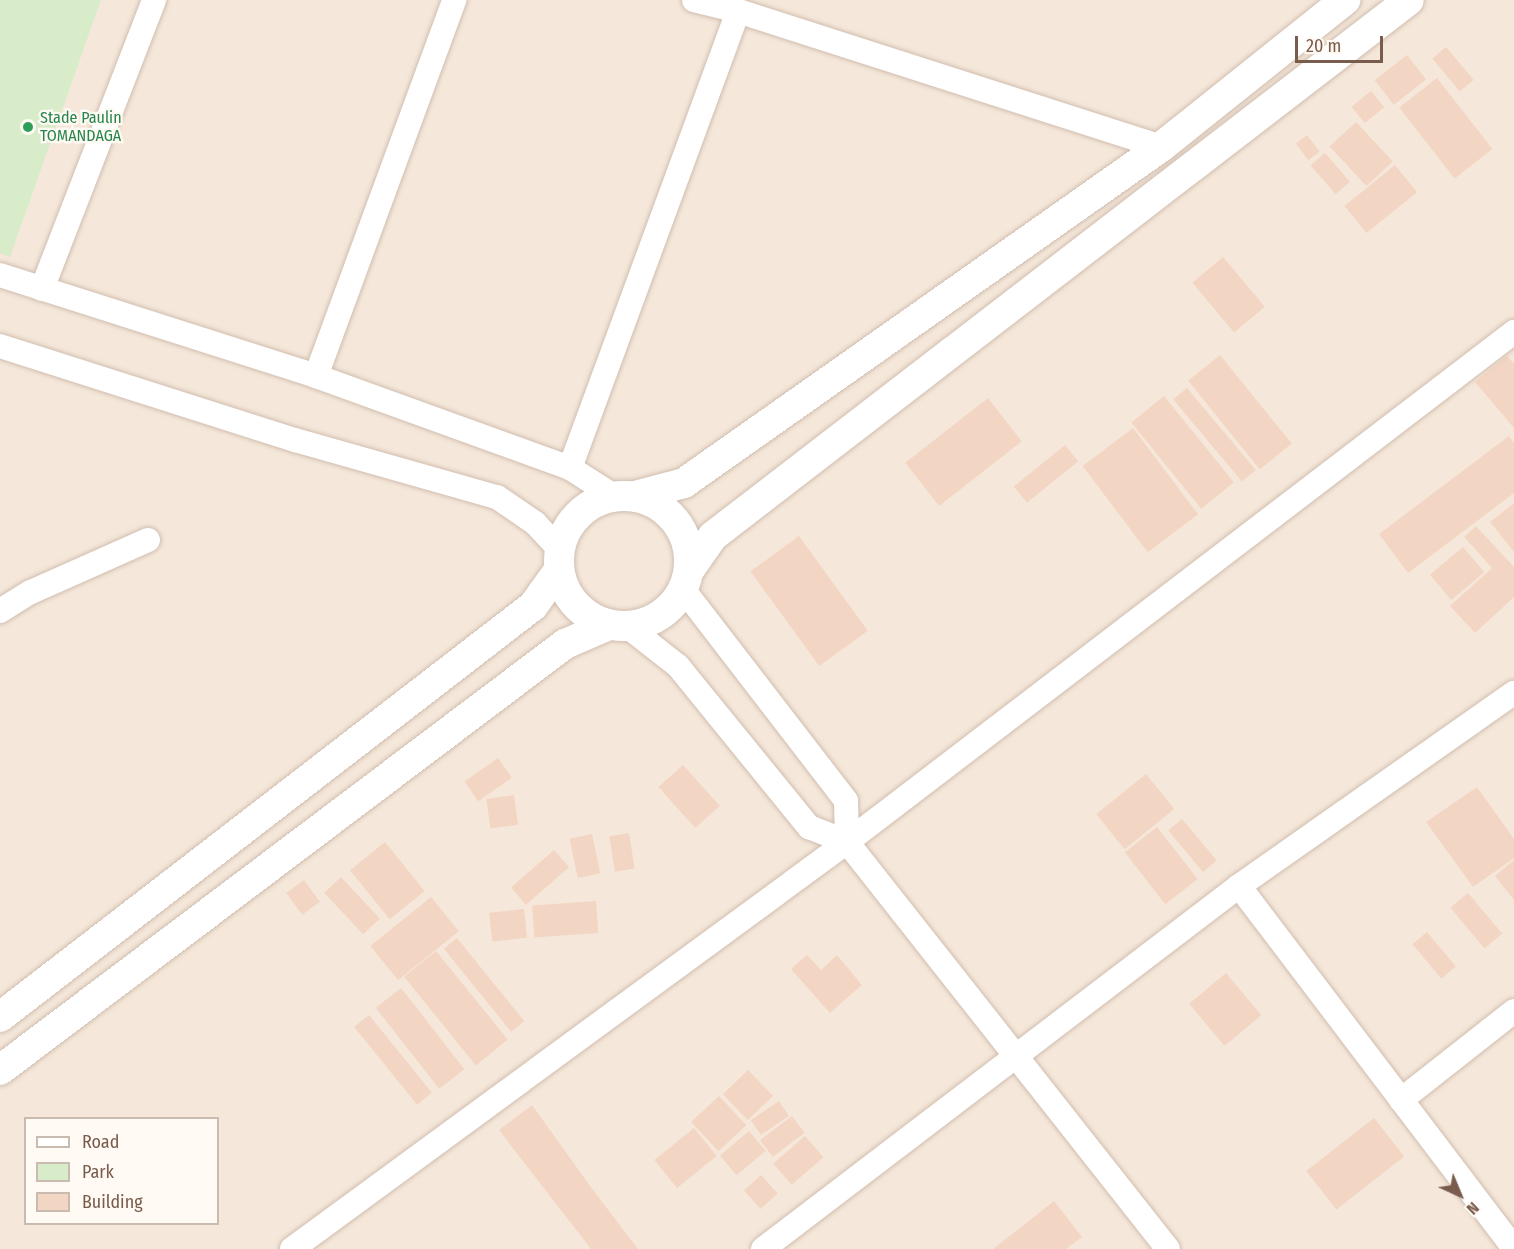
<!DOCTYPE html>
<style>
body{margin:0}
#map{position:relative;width:1514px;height:1249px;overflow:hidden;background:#fdf6ec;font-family:"Fira Sans Condensed",sans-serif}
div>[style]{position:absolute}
.residential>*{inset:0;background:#f5e8da}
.green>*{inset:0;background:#d8ecc9}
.building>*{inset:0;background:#f3d5c3;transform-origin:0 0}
.roads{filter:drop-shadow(0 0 2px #d1beb0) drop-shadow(0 0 2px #d1beb0)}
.minor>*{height:24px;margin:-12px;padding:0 12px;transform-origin:12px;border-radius:12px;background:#fff}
.tertiary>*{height:30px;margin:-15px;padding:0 15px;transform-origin:15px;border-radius:15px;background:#fff}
.tertiary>.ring{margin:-15px;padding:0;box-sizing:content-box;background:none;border:30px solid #fff;border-radius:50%}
.dots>*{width:16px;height:16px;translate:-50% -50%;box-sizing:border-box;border:3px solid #fffaf3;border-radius:50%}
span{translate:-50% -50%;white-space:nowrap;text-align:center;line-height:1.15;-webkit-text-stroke:4.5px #fffaf3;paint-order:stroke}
.leisure-label{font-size:16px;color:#27864d}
.left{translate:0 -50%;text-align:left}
.legend{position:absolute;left:24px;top:1117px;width:195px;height:108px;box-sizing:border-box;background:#fffaf3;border:2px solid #cabbb1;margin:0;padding:8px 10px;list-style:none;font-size:18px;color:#7a5c4d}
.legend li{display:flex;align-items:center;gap:12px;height:30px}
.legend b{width:30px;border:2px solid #cabbb1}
.north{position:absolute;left:1430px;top:1165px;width:60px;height:60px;-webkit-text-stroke:4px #fffaf3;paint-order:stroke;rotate:136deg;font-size:16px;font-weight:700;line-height:24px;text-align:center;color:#7a5c4d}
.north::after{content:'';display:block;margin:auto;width:21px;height:27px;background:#7a5c4d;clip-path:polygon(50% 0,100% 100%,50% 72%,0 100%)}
.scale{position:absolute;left:1295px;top:36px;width:88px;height:27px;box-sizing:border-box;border:3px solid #7a5c4d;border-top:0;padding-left:8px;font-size:18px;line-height:21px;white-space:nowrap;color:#7a5c4d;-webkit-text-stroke:4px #fffaf3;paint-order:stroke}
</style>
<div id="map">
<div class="residential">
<div style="clip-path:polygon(evenodd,0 0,1514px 0,1514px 1249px,0 1249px,0 0,26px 1118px,218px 1118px,218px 1224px,26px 1224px,26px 1118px)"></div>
</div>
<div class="green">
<div style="clip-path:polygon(0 0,101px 0,10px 257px,0 253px)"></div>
</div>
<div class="building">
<div style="left:1446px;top:47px;width:43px;height:18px;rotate:50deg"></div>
<div style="left:1407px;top:55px;width:31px;height:41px;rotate:52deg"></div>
<div style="left:1437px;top:78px;width:90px;height:48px;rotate:52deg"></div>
<div style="left:1371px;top:91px;width:21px;height:25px;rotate:51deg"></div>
<div style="left:1356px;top:122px;width:54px;height:36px;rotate:47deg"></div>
<div style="left:1307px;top:135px;width:21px;height:14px;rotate:53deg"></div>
<div style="left:1325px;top:153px;width:38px;height:19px;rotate:49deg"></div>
<div style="left:1395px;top:165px;width:35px;height:65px;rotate:51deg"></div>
<div style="left:1223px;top:257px;width:65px;height:40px;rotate:50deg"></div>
<div style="left:1220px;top:355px;width:114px;height:41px;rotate:51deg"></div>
<div style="clip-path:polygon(1507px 356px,1514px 364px,1514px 428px,1475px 382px)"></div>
<div style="left:1187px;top:388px;width:107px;height:18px;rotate:50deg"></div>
<div style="left:1164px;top:396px;width:111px;height:42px;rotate:51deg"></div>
<div style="left:988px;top:398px;width:55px;height:105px;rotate:52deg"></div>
<div style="left:1133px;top:428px;width:108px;height:63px;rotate:53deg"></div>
<div style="clip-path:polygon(1509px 436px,1514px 443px,1514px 493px,1408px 573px,1379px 534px)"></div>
<div style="left:1065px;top:445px;width:21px;height:66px;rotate:51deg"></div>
<div style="clip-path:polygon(1514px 503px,1514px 552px,1490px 522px)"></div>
<div style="clip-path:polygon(1476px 526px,1514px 567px,1514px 597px,1475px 633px,1450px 606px,1492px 568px,1464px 537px)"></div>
<div style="left:799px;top:536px;width:117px;height:60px;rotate:54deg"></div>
<div style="left:1463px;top:547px;width:33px;height:43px;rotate:50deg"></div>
<div style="left:498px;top:758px;width:24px;height:41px;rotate:55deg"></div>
<div style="left:683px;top:765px;width:55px;height:33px;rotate:48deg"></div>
<div style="left:1146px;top:774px;width:45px;height:64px;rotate:51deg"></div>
<div style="clip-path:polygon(1477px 787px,1514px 839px,1514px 858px,1473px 887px,1426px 822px)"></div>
<div style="left:514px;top:795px;width:30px;height:28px;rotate:82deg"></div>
<div style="left:1182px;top:819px;width:54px;height:18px;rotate:50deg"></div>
<div style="left:1157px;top:827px;width:66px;height:41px;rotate:52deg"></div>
<div style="left:629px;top:833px;width:36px;height:20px;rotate:81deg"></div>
<div style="left:592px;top:834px;width:40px;height:23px;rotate:78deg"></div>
<div style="left:385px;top:842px;width:63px;height:45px;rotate:51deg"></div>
<div style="left:554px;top:850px;width:23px;height:57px;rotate:49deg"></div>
<div style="clip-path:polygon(1514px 860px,1514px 900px,1495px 876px)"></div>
<div style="left:341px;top:877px;width:57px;height:23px;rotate:47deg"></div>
<div style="left:304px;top:880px;width:27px;height:22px;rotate:54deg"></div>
<div style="left:1468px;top:893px;width:53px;height:23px;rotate:50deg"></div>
<div style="left:431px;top:897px;width:44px;height:78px;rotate:51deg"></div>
<div style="left:596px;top:901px;width:32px;height:64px;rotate:86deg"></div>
<div style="left:524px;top:909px;width:29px;height:35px;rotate:84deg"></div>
<div style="left:1427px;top:932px;width:45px;height:19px;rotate:50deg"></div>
<div style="left:457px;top:938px;width:107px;height:17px;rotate:51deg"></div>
<div style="left:436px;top:951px;width:114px;height:41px;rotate:51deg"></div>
<div style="clip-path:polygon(807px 955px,821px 970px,837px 955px,862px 985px,830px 1013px,791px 969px)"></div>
<div style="left:1226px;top:973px;width:55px;height:48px;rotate:50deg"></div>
<div style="left:401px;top:988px;width:103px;height:32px;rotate:52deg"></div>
<div style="left:369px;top:1015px;width:100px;height:19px;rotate:51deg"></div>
<div style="left:748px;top:1070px;width:36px;height:35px;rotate:46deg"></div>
<div style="left:719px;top:1096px;width:40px;height:38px;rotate:47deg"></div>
<div style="left:779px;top:1101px;width:18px;height:34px;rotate:56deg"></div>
<div style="clip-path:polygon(532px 1105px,593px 1190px,638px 1249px,591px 1249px,499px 1130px)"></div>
<div style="left:792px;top:1116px;width:21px;height:40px;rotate:53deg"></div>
<div style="left:1374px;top:1118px;width:49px;height:86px;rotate:52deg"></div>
<div style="left:694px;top:1128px;width:36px;height:51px;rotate:51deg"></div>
<div style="left:749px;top:1131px;width:26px;height:38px;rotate:50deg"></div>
<div style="left:805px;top:1136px;width:28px;height:42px;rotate:49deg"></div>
<div style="left:761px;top:1175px;width:25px;height:23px;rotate:48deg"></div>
<div style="clip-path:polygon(1054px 1201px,1082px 1237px,1066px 1249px,993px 1249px)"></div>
</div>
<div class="roads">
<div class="minor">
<div style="left:694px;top:0;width:45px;rotate:14deg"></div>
<div style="left:738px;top:11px;width:444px;rotate:17.8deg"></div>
<div style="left:0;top:275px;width:332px;rotate:17.7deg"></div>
<div style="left:316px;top:376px;width:270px;rotate:19.9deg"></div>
<div style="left:570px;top:468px;width:52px;rotate:32.5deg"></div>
<div style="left:42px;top:289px;width:310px;rotate:-68.8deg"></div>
<div style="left:0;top:346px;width:310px;rotate:17.7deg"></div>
<div style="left:295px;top:440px;width:210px;rotate:15.8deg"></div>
<div style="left:497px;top:497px;width:46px;rotate:34.4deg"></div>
<div style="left:535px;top:523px;width:37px;rotate:47deg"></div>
<div style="left:316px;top:376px;width:401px;rotate:-69.8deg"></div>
<div style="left:570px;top:468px;width:487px;rotate:-69.8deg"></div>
<div style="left:683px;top:589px;width:267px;rotate:52.4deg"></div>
<div style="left:846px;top:801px;width:41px;rotate:88.6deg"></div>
<div style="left:0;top:611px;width:36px;rotate:-32deg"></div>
<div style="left:31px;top:592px;width:128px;rotate:-24deg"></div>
<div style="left:627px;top:626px;width:65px;rotate:38.1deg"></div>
<div style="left:678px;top:666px;width:208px;rotate:50.9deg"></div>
<div style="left:809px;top:827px;width:41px;rotate:21.5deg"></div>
<div style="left:847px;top:842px;width:518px;rotate:51.74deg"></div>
<div style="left:1239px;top:886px;width:455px;rotate:52.8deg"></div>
<div style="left:1401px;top:1100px;width:144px;rotate:-38.2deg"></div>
<div style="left:292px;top:1249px;width:688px;rotate:-36.25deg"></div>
<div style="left:847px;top:842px;width:840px;rotate:-37.4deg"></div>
<div style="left:763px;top:1249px;width:599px;rotate:-37.33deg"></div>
<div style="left:1239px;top:886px;width:336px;rotate:-35.1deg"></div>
</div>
<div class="tertiary">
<div class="ring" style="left:559px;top:496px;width:100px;height:100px"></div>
<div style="left:635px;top:496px;width:51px;rotate:-14.9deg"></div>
<div style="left:684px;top:483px;width:583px;rotate:-35.16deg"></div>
<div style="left:1161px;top:147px;width:236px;rotate:-38.6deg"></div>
<div style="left:690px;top:569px;width:40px;rotate:-55.1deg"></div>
<div style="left:713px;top:536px;width:878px;rotate:-37.6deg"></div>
<div style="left:0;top:1017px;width:673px;rotate:-37.64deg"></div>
<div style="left:533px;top:606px;width:44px;rotate:-54.2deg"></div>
<div style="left:0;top:1070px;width:708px;rotate:-37.02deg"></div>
<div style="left:565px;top:644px;width:48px;rotate:-23.4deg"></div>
</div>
</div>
<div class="dots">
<div style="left:28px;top:127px;background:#2e9e5b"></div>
</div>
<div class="leisure-label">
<span class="left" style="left:40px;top:127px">Stade Paulin<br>TOMANDAGA</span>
</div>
<ul class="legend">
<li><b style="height:8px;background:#fff"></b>Road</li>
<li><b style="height:16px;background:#d8ecc9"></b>Park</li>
<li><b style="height:16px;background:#f3d5c3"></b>Building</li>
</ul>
<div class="north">N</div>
<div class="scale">20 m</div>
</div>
